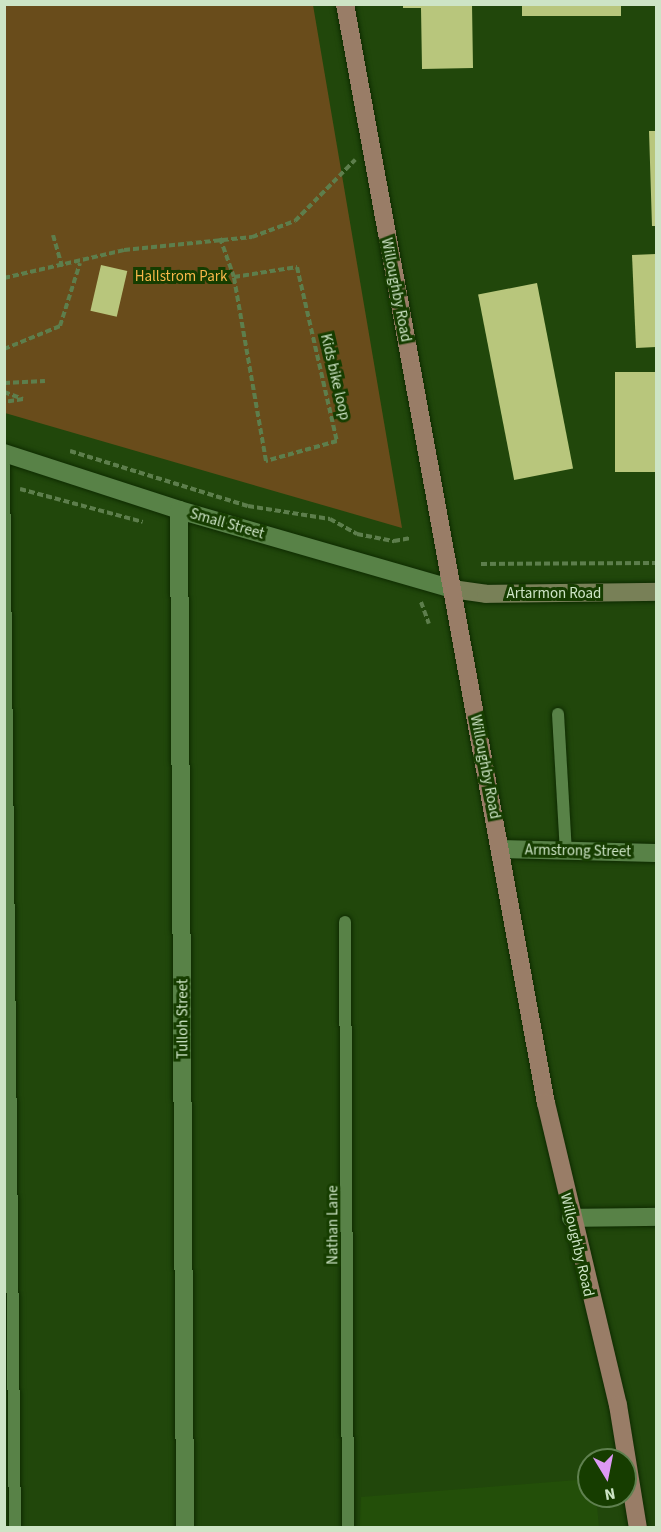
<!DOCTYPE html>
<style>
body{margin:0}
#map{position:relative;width:661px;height:1532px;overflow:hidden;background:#21470b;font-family:"Source Sans 3",sans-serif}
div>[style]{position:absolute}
.built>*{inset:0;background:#234f09}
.green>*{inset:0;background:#694c1b}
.building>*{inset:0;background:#b8c67c;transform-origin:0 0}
.path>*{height:4px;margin-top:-2px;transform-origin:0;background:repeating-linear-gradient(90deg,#5d7e4c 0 6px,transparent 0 9px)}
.roads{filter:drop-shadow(0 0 2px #0e2b00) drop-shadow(0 0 2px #0e2b00)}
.lane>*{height:12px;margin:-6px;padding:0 6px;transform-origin:6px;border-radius:6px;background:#588247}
.street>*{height:18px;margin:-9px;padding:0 9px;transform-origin:9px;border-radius:9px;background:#588247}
.secondary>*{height:18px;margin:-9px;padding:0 9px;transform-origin:9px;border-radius:9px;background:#788057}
.primary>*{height:18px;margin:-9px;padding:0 9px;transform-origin:9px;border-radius:9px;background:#997d67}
span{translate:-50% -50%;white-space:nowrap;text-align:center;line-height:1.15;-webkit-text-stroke:6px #163d00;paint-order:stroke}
.park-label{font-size:15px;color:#f8b74a}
.street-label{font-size:15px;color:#cde4c5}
.frame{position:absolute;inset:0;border:6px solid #cde4c5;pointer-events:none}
.north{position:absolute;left:577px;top:1448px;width:60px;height:60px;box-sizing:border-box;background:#163d00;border:2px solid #5f804f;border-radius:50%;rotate:170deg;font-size:16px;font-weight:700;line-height:24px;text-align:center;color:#cde4c5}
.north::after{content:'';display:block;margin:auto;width:21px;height:27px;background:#dc99f4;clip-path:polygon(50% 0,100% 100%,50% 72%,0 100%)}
</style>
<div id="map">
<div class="built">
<div style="clip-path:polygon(589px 1479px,589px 1496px,596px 1496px,599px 1527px,360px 1527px,361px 1497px)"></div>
</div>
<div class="green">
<div style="clip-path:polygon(4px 5px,313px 5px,402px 528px,5px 413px)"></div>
</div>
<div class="building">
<div style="clip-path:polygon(403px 4px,472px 4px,473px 68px,422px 69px,421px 8px,403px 8px)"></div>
<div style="left:522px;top:4px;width:99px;height:12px"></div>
<div style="clip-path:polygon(649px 131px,656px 131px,656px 226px,652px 226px)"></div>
<div style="clip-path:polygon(656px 254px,656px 347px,636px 348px,632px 255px)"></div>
<div style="left:101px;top:265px;width:27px;height:47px;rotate:13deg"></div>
<div style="left:537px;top:283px;width:189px;height:60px;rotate:79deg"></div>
<div style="left:656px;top:372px;width:100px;height:41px;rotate:90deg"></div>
</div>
<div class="path">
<div style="left:53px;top:235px;width:33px;rotate:74deg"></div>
<div style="left:220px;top:238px;width:41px;rotate:70.3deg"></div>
<div style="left:234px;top:277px;width:64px;rotate:-9deg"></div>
<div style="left:297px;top:267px;width:179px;rotate:77.1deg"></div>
<div style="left:337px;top:441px;width:74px;rotate:164.3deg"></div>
<div style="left:266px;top:461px;width:187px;rotate:-99.9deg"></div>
<div style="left:4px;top:278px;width:123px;rotate:-13.1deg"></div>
<div style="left:124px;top:250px;width:129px;rotate:-5.8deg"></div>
<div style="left:252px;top:237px;width:46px;rotate:-20.4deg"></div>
<div style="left:295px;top:221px;width:86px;rotate:-45.5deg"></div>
<div style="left:4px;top:349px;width:61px;rotate:-22.3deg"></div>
<div style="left:60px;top:326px;width:66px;rotate:-72.4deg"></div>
<div style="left:4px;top:383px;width:41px;rotate:-2.8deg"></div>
<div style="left:4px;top:392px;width:20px;rotate:20deg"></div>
<div style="left:23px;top:399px;width:19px;rotate:171deg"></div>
<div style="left:70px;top:451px;width:186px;rotate:17.2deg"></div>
<div style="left:248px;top:506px;width:83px;rotate:9deg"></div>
<div style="left:330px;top:519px;width:31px;rotate:29deg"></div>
<div style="left:357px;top:534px;width:38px;rotate:11deg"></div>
<div style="left:394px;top:541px;width:17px;rotate:-10deg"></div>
<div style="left:20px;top:489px;width:127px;rotate:15deg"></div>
<div style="left:481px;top:564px;width:175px;rotate:-0.3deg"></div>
<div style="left:421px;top:602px;width:23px;rotate:70deg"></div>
</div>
<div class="roads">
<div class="lane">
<div style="left:4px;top:465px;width:1063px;rotate:89.41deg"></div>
<div style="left:558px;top:714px;width:137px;rotate:86.7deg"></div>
<div style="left:345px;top:922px;width:606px;rotate:89.72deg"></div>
</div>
<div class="street">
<div style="left:4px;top:453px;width:184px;rotate:18deg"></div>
<div style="left:179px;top:510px;width:284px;rotate:16.1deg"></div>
<div style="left:179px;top:510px;width:1018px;rotate:89.66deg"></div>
<div style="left:500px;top:849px;width:156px;rotate:1.5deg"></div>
<div style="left:571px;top:1218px;width:85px;rotate:-0.7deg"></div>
</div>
<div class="secondary">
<div style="left:452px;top:589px;width:34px;rotate:8deg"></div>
<div style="left:486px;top:594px;width:170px;rotate:-0.7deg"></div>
</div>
<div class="primary">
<div style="left:345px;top:4px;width:1117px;rotate:79.64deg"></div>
<div style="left:546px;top:1103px;width:310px;rotate:76.6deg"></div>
<div style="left:618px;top:1405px;width:125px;rotate:80.8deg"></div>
</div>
</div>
<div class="park-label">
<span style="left:181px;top:277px">Hallstrom Park</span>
</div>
<div class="street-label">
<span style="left:396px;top:290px;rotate:79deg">Willoughby Road</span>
<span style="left:335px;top:377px;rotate:77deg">Kids bike loop</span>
<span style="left:227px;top:524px;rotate:16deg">Small Street</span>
<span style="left:554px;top:594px">Artarmon Road</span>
<span style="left:485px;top:767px;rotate:79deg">Willoughby Road</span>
<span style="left:578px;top:851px;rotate:1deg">Armstrong Street</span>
<span style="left:183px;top:1019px;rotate:-90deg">Tulloh Street</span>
<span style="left:333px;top:1225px;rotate:-90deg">Nathan Lane</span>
<span style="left:577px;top:1245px;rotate:77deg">Willoughby Road</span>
</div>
<div class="frame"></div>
<div class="north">N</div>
</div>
